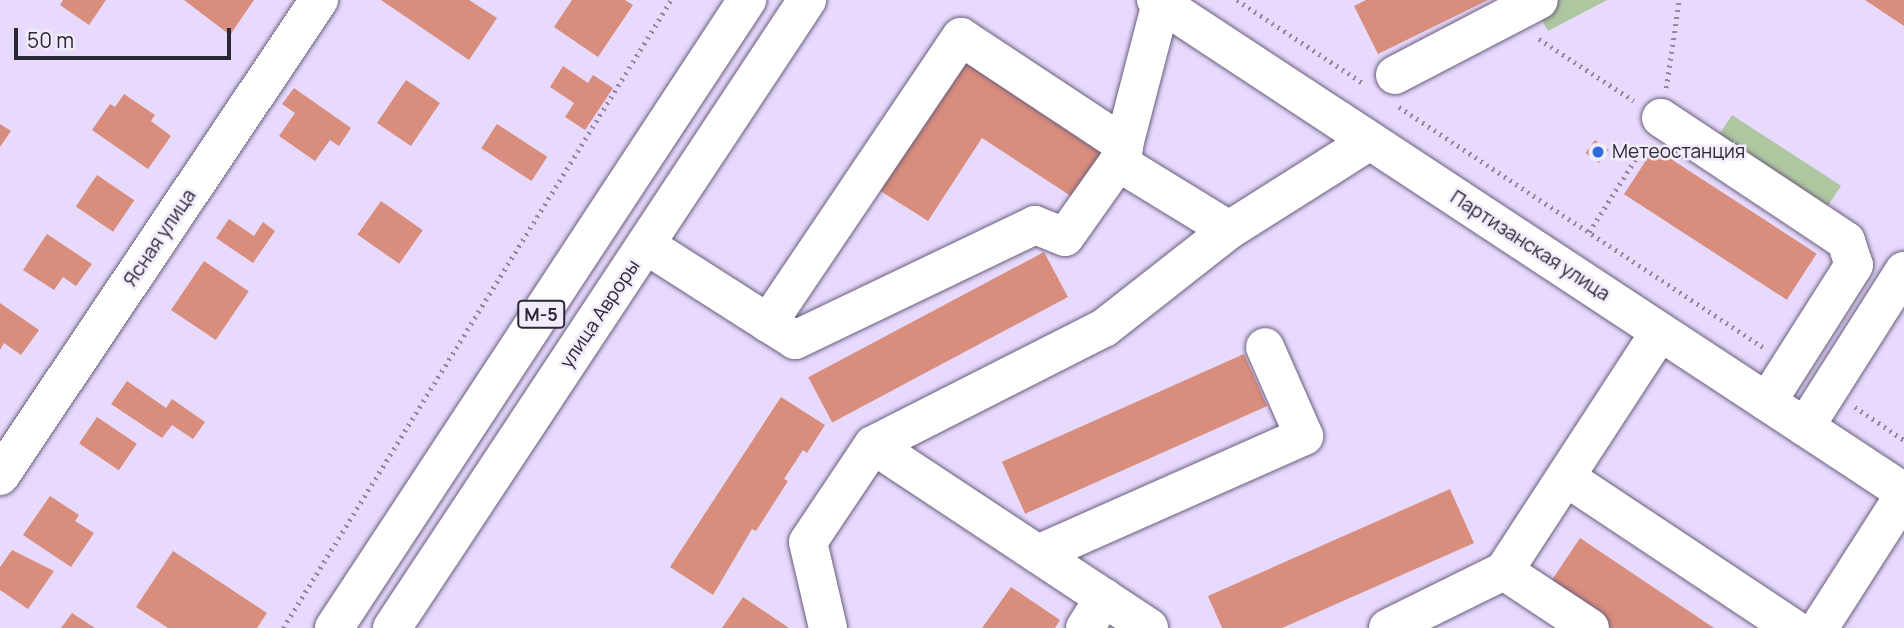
<!DOCTYPE html>
<meta charset="utf-8">
<style>
body{margin:0}
#map{position:relative;width:1904px;height:628px;overflow:hidden;background:#e7dafd;font-family:Manrope,sans-serif}
div>[style]{position:absolute}
.green>*{inset:0;background:#afc7a0;transform-origin:0 0}
.building>*{inset:0;background:#d98d7d;transform-origin:0 0}
.path>*{height:4.5px;margin-top:-2.25px;transform-origin:0;background:repeating-linear-gradient(90deg,#9288a1 0 2px,transparent 0 7px)}
.roads{filter:drop-shadow(0 0 2px #6a5e7c) drop-shadow(0 0 2px #6a5e7c)}
.minor>*{height:38px;margin:-19px;padding:0 19px;transform-origin:19px;border-radius:19px;background:#fff}
.major>*{height:38px;margin:-19px;padding:0 19px;transform-origin:19px;border-radius:19px;background:#fff}
.dots>*{width:19px;height:19px;translate:-50% -50%;box-sizing:border-box;border:4px solid #f1ebfa;border-radius:50%}
span{translate:-50% -50%;white-space:nowrap;text-align:center;line-height:1.15;-webkit-text-stroke:5px #f1ebfa;paint-order:stroke}
.shield-label span{padding:2px 5px;background:#f1ebfa;border:2px solid;border-radius:5px;-webkit-text-stroke-width:0}
.shield-label{font-size:18px;color:#2c2734;font-weight:700}
.poi-label{font-size:19px;color:#2c2734}
.left{translate:0 -50%;text-align:left}
.street-label{font-size:19px;color:#2c2734}
.scale{position:absolute;left:14px;top:28px;width:217px;height:32px;box-sizing:border-box;border:4px solid #2c2734;border-top:0;padding-left:9px;font-size:21px;line-height:24px;white-space:nowrap;color:#2c2734;-webkit-text-stroke:5px #f1ebfa;paint-order:stroke}
</style>
<div id="map">
<div class="green">
<div style="clip-path:polygon(1555px 0,1607px 0,1548px 31px,1536px 10px)"></div>
<div style="left:1732px;top:115px;width:130px;height:34px;rotate:33deg"></div>
</div>
<div class="building">
<div style="clip-path:polygon(63px 0,106px 0,89px 25px,60px 5px)"></div>
<div style="clip-path:polygon(184px 0,254px 0,230px 35px)"></div>
<div style="clip-path:polygon(381px 0,469px 0,497px 18px,469px 60px)"></div>
<div style="clip-path:polygon(572px 0,625px 0,633px 5px,598px 57px,554px 27px)"></div>
<div style="clip-path:polygon(1366px 0,1488px 0,1378px 54px,1354px 6px)"></div>
<div style="clip-path:polygon(1865px 0,1904px 0,1904px 26px)"></div>
<div style="clip-path:polygon(960px 55px,1112px 153px,1080px 202px,982px 138px,928px 221px,874px 187px)"></div>
<div style="clip-path:polygon(563px 66px,588px 83px,593px 75px,613px 88px,585px 130px,565px 117px,574px 103px,550px 87px)"></div>
<div style="left:406px;top:80px;width:41px;height:52px;rotate:34deg"></div>
<div style="clip-path:polygon(294px 88px,351px 128px,339px 146px,330px 140px,315px 161px,279px 136px,295px 113px,282px 104px)"></div>
<div style="clip-path:polygon(124px 94px,155px 115px,151px 121px,171px 136px,148px 169px,92px 130px,110px 104px,115px 107px)"></div>
<div style="clip-path:polygon(0 124px,11px 131px,0 147px)"></div>
<div style="left:497px;top:124px;width:60px;height:29px;rotate:33deg"></div>
<div style="left:1595px;top:140px;width:17px;height:16px;rotate:36deg"></div>
<div style="left:1654px;top:148px;width:194px;height:55px;rotate:33deg"></div>
<div style="left:97px;top:175px;width:45px;height:38px;rotate:34deg"></div>
<div style="left:381px;top:201px;width:51px;height:41px;rotate:35deg"></div>
<div style="clip-path:polygon(229px 219px,254px 236px,263px 222px,275px 231px,253px 263px,216px 238px)"></div>
<div style="clip-path:polygon(47px 234px,92px 264px,76px 286px,63px 277px,54px 290px,23px 270px)"></div>
<div style="left:1044px;top:252px;width:51px;height:267px;rotate:62deg"></div>
<div style="left:204px;top:261px;width:54px;height:59px;rotate:34deg"></div>
<div style="clip-path:polygon(0 303px,39px 330px,21px 355px,4px 343px,0 350px)"></div>
<div style="left:1244px;top:354px;width:57px;height:265px;rotate:66deg"></div>
<div style="clip-path:polygon(127px 381px,166px 408px,172px 399px,205px 422px,193px 439px,172px 425px,162px 438px,111px 404px)"></div>
<div style="clip-path:polygon(781px 397px,825px 425px,807px 453px,803px 450px,784px 479px,788px 481px,756px 531px,752px 529px,713px 595px,670px 567px)"></div>
<div style="left:97px;top:417px;width:48px;height:32px;rotate:34deg"></div>
<div style="clip-path:polygon(1450px 489px,1474px 543px,1282px 628px,1222px 628px,1208px 596px)"></div>
<div style="clip-path:polygon(50px 496px,79px 515px,75px 521px,94px 533px,71px 567px,23px 535px)"></div>
<div style="clip-path:polygon(1580px 538px,1714px 628px,1611px 628px,1548px 586px)"></div>
<div style="clip-path:polygon(12px 550px,54px 571px,28px 609px,0 590px,0 567px)"></div>
<div style="clip-path:polygon(173px 551px,267px 613px,257px 628px,168px 628px,136px 607px)"></div>
<div style="clip-path:polygon(1011px 587px,1060px 620px,1055px 628px,982px 628px)"></div>
<div style="clip-path:polygon(743px 597px,789px 628px,722px 628px)"></div>
<div style="clip-path:polygon(72px 613px,95px 628px,61px 628px)"></div>
</div>
<div class="path">
<div style="left:1237px;top:0;width:151px;rotate:33.4deg"></div>
<div style="left:1539px;top:39px;width:113px;rotate:33.1deg"></div>
<div style="left:1666px;top:88px;width:89px;rotate:-81.6deg"></div>
<div style="left:1399px;top:107px;width:436px;rotate:33.4deg"></div>
<div style="left:1589px;top:232px;width:104px;rotate:-57.5deg"></div>
<div style="left:1855px;top:407px;width:59px;rotate:34deg"></div>
<div style="left:283px;top:628px;width:738px;rotate:-58.29deg"></div>
</div>
<div class="roads">
<div class="minor">
<div style="left:1156px;top:0;width:895px;rotate:33.34deg"></div>
<div style="left:1395px;top:75px;width:162px;rotate:-27.5deg"></div>
<div style="left:1661px;top:118px;width:222px;rotate:33.6deg"></div>
<div style="left:1846px;top:241px;width:25px;rotate:72deg"></div>
<div style="left:1854px;top:265px;width:162px;rotate:122.4deg"></div>
<div style="left:1118px;top:162px;width:130px;rotate:31.5deg"></div>
<div style="left:1229px;top:230px;width:167px;rotate:-32.3deg"></div>
<div style="left:646px;top:245px;width:145px;rotate:32.6deg"></div>
<div style="left:768px;top:323px;width:345px;rotate:-56deg"></div>
<div style="left:961px;top:37px;width:196px;rotate:33.5deg"></div>
<div style="left:1124px;top:145px;width:147px;rotate:-75.4deg"></div>
<div style="left:768px;top:323px;width:32px;rotate:32deg"></div>
<div style="left:795px;top:340px;width:266px;rotate:-25.6deg"></div>
<div style="left:1035px;top:225px;width:32px;rotate:22deg"></div>
<div style="left:1065px;top:237px;width:100px;rotate:-54.7deg"></div>
<div style="left:1123px;top:155px;width:10px;rotate:-84deg"></div>
<div style="left:1805px;top:427px;width:185px;rotate:-57.6deg"></div>
<div style="left:873px;top:445px;width:259px;rotate:-26.9deg"></div>
<div style="left:1104px;top:328px;width:159px;rotate:-38.1deg"></div>
<div style="left:0;top:476px;width:573px;rotate:-56.17deg"></div>
<div style="left:1567px;top:478px;width:271px;rotate:33.6deg"></div>
<div style="left:1038px;top:554px;width:291px;rotate:-23.9deg"></div>
<div style="left:1304px;top:436px;width:97px;rotate:-113.7deg"></div>
<div style="left:1504px;top:571px;width:103px;rotate:33.5deg"></div>
<div style="left:828px;top:628px;width:88px;rotate:-103.1deg"></div>
<div style="left:808px;top:542px;width:117px;rotate:-56.2deg"></div>
<div style="left:873px;top:445px;width:331px;rotate:33.5deg"></div>
<div style="left:1085px;top:628px;width:36px;rotate:-58deg"></div>
<div style="left:1388px;top:628px;width:129px;rotate:-26.2deg"></div>
<div style="left:1504px;top:571px;width:285px;rotate:-56.9deg"></div>
<div style="left:1819px;top:628px;width:158px;rotate:-57.4deg"></div>
</div>
<div class="major">
<div style="left:334px;top:628px;width:752px;rotate:-56.67deg"></div>
<div style="left:392px;top:628px;width:753px;rotate:-56.54deg"></div>
</div>
</div>
<div class="dots">
<div style="left:1598px;top:152px;background:#2f6bd9"></div>
</div>
<div class="shield-label">
<span style="left:541px;top:314px">М-5</span>
</div>
<div class="poi-label">
<span class="left" style="left:1612px;top:152px">Метеостанция</span>
</div>
<div class="street-label">
<span style="left:160px;top:238px;rotate:-56deg">Ясная улица</span>
<span style="left:1530px;top:246px;rotate:33deg">Партизанская улица</span>
<span style="left:600px;top:314px;rotate:-56deg">улица Авроры</span>
</div>
<div class="scale">50 m</div>
</div>
